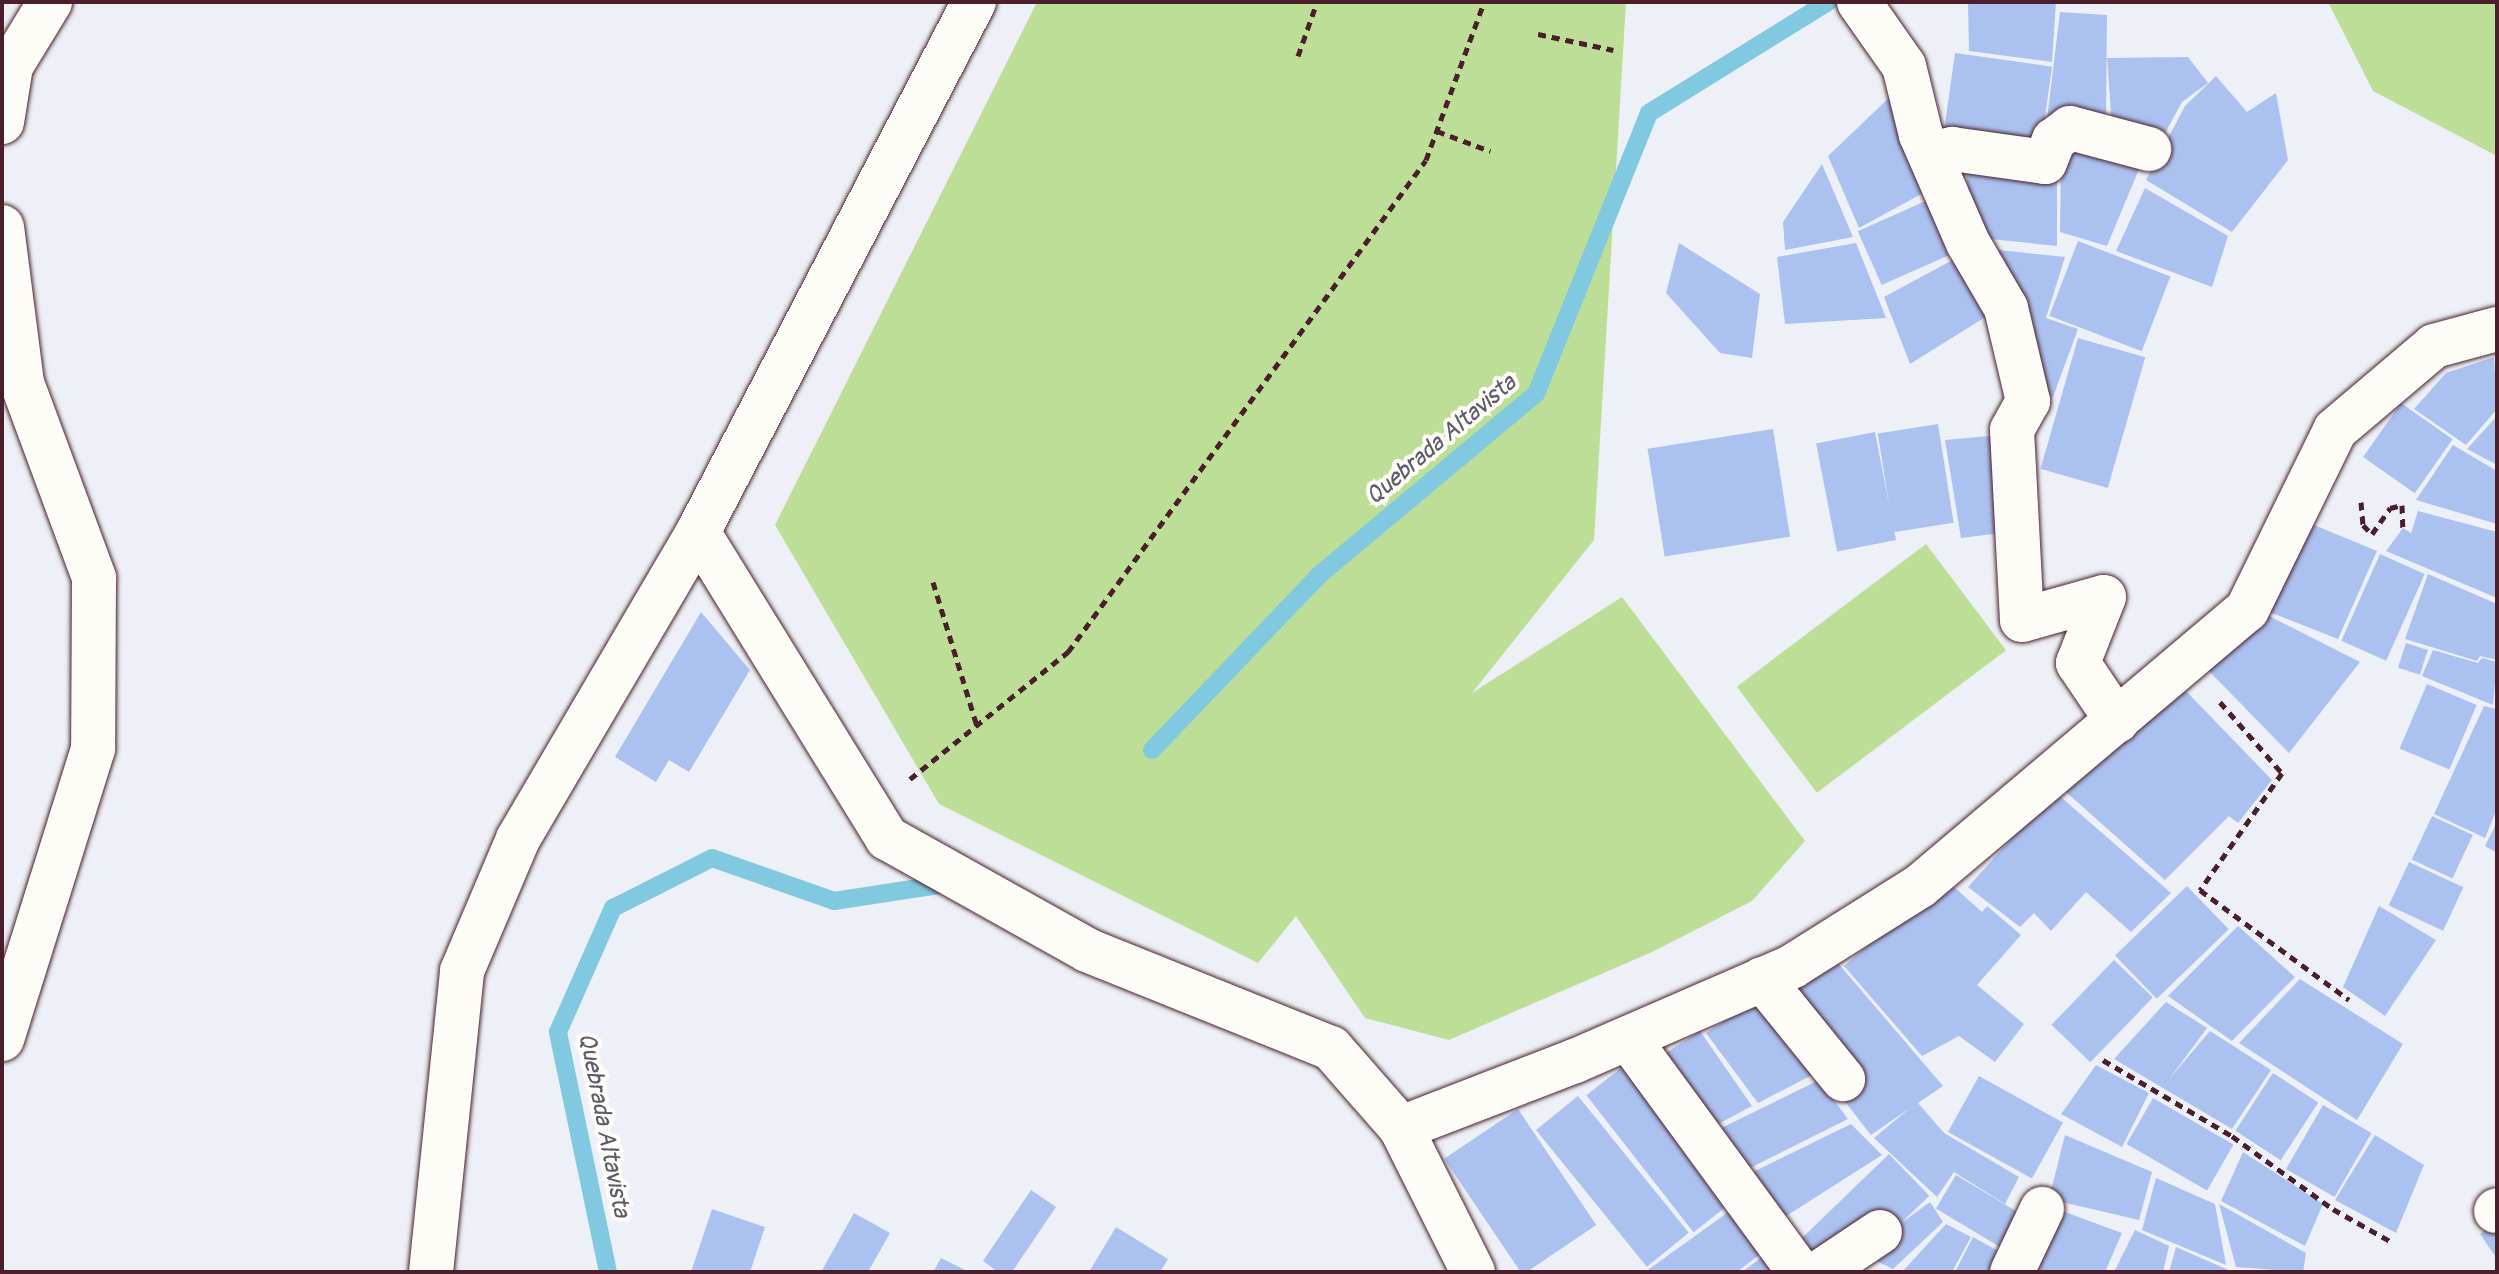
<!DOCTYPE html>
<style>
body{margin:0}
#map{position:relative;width:2499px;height:1274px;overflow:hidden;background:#edf0f6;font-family:Pangolin,sans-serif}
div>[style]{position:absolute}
.green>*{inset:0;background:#bdde97;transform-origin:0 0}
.stream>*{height:18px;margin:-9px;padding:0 9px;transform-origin:9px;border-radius:9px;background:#80c9e1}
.building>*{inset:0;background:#abc2f0;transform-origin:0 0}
.path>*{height:5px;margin-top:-2.5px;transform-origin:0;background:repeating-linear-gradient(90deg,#4a1f2b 0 8px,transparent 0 14px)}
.roads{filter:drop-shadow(0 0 2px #4a1f2b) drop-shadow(0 0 2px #4a1f2b)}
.minor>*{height:44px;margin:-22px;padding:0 22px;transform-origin:22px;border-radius:22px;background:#fdfcf7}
span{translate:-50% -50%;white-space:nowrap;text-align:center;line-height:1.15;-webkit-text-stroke:8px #fdfcf7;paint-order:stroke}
.water-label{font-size:24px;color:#5d5a6b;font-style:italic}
.frame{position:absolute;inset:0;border:4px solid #4a1f2b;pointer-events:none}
</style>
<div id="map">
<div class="green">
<div style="clip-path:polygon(1037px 2px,1626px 2px,1594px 540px,1472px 693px,1622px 597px,1805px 841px,1752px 901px,1652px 952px,1449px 1040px,1365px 1018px,1296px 916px,1258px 963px,939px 804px,775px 525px)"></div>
<div style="clip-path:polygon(2328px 2px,2497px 2px,2497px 156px,2373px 91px)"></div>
<div style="left:1926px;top:544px;width:133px;height:237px;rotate:53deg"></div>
</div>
<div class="stream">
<div style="left:1152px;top:750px;width:240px;rotate:-46.3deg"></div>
<div style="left:1318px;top:576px;width:284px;rotate:-39.9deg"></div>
<div style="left:1536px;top:394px;width:303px;rotate:-68.1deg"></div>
<div style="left:1649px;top:113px;width:211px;rotate:-31.8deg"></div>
<div style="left:608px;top:1272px;width:245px;rotate:-101.8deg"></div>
<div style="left:558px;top:1032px;width:136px;rotate:-66.1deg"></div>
<div style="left:613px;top:908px;width:111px;rotate:-26.8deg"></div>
<div style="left:712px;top:858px;width:129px;rotate:19.4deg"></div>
<div style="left:834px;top:901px;width:119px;rotate:-8.7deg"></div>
</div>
<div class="building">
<div style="clip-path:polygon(1968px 2px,2056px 2px,2052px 62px,1969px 51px)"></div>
<div style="clip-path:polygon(2060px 12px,2107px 15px,2106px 119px,2047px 119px)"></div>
<div style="left:1955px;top:53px;width:98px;height:88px;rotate:8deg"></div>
<div style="clip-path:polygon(2188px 57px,2208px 83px,2182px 102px,2159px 144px,2112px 126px,2107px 58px)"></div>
<div style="clip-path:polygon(2216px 76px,2247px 112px,2276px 93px,2288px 160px,2232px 232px,2146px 180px,2185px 106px)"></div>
<div style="clip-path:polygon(1892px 95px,1936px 186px,1859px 228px,1828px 156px)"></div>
<div style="clip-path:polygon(2083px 140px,2142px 162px,2107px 246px,2060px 232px,2061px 154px)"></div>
<div style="clip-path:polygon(1966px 162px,2057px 174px,2057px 246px,1971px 237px)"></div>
<div style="clip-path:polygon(1822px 164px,1853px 237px,1785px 250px,1783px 222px)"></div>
<div style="clip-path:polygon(2145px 188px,2228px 236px,2212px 287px,2116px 251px)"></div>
<div style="left:1939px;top:195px;width:59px;height:89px;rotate:66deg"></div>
<div style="left:2078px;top:241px;width:99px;height:80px;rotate:21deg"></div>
<div style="clip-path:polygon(1679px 243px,1760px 294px,1752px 358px,1720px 353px,1666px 293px)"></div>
<div style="clip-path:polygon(1856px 243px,1886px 318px,1785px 324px,1777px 257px)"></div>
<div style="clip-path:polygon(1989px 249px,2065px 257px,2046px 318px,2078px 329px,2053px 397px,2037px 392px)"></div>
<div style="clip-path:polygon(1962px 255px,1992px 313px,1910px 364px,1884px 297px)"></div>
<div style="left:2078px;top:338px;width:70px;height:136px;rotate:16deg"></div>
<div style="clip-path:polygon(2494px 357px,2497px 409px,2466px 445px,2414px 409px,2446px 373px)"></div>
<div style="left:2401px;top:403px;width:63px;height:66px;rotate:35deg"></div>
<div style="clip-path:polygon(2497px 416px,2497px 465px,2467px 449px)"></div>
<div style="left:1938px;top:424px;width:100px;height:61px;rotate:81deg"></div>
<div style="left:1773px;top:429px;width:109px;height:127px;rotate:81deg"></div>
<div style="left:1875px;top:432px;width:110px;height:60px;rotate:79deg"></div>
<div style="clip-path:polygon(2001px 435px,2009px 532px,1961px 538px,1945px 440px)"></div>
<div style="clip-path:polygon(2453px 445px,2497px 471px,2497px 524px,2416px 500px)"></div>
<div style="clip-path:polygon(2418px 511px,2497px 532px,2497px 598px,2386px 551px,2403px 528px,2411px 533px)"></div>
<div style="clip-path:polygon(2314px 525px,2377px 551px,2338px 639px,2267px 611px)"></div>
<div style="left:2380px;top:554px;width:49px;height:95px;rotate:24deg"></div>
<div style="clip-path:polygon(2428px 574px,2497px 604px,2497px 660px,2480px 656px,2477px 661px,2405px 639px)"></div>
<div style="clip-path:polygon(701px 612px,750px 670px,689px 772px,669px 760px,656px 782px,615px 757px)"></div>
<div style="clip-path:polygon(2267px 615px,2360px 662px,2289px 753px,2206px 668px)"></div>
<div style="left:2406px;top:643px;width:23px;height:26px;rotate:18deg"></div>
<div style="clip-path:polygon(2433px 650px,2478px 663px,2482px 658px,2497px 662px,2493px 705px,2422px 676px)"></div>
<div style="left:2427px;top:684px;width:54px;height:70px;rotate:23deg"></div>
<div style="clip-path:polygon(2186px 691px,2272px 780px,2238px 823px,2229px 816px,2165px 880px,2057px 784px)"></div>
<div style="clip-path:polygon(2484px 706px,2497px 709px,2497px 809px,2485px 838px,2434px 814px)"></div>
<div style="clip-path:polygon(2054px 791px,2171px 893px,2131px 932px,2086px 892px,2051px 931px,2034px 913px,2020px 927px,1968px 887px)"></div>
<div style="left:2432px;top:816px;width:45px;height:48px;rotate:25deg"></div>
<div style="clip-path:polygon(2497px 822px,2497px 853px,2485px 846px)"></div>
<div style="left:2409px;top:862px;width:60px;height:48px;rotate:25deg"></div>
<div style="clip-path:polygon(1945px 879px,1982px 912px,1987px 906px,2021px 935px,1977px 985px,2024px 1024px,1995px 1062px,1959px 1036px,1922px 1056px,1844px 966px)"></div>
<div style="left:2187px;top:886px;width:60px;height:100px;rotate:46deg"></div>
<div style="clip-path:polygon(2379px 906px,2436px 940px,2385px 1016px,2343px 987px)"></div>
<div style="clip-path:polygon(2238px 926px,2295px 977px,2232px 1041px,2168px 996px)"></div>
<div style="clip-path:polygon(1831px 955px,1943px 1086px,1918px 1103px,1944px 1133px,2019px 1177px,2005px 1204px,1954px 1172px,1937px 1197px,1874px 1138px,1910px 1108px,1871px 1135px,1842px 1098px,1786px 991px)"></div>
<div style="left:2114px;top:960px;width:54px;height:90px;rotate:44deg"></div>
<div style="clip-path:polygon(2300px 979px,2403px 1044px,2357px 1120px,2239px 1043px)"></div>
<div style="clip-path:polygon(1755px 1001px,1816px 1073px,1758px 1103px,1706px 1033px)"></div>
<div style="clip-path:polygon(2166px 1002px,2207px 1028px,2170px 1078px,2210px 1031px,2271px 1070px,2232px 1129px,2114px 1059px)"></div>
<div style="clip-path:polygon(1700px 1031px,1752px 1106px,1705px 1131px,1653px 1061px)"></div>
<div style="left:1625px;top:1065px;width:174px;height:49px;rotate:52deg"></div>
<div style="clip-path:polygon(2096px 1065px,2149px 1093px,2122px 1147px,2061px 1114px)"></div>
<div style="left:2273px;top:1073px;width:54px;height:69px;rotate:33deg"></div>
<div style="left:1979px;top:1076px;width:96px;height:64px;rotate:29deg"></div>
<div style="clip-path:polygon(1819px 1080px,1848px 1119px,1740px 1173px,1709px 1134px)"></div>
<div style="left:1578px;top:1096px;width:176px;height:54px;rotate:51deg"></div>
<div style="left:2153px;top:1098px;width:93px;height:53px;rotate:30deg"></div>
<div style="left:2323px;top:1105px;width:56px;height:74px;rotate:30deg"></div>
<div style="left:1518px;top:1109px;width:140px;height:89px;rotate:56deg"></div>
<div style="clip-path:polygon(1851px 1124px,1882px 1155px,1777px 1222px,1741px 1178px)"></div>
<div style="clip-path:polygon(2065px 1135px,2152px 1172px,2139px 1220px,2049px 1199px)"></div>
<div style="clip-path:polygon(2375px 1135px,2424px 1165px,2396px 1233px,2335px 1200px)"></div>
<div style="clip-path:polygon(2243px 1152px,2323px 1204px,2305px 1246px,2221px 1201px)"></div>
<div style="left:1889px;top:1154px;width:58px;height:131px;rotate:46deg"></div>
<div style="left:1956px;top:1175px;width:82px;height:39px;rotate:31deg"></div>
<div style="clip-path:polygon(2156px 1178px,2215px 1204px,2226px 1265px,2142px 1230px)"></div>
<div style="clip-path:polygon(1031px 1190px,1056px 1207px,1012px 1272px,998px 1272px,983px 1261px)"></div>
<div style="clip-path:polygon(1930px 1202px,1943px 1222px,1893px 1269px,1860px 1253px)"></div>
<div style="clip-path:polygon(2219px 1204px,2306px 1253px,2303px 1272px,2236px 1267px)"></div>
<div style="clip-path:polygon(2054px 1208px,2122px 1233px,2105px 1272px,2037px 1272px,2024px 1266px)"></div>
<div style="clip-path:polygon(712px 1209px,765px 1227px,750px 1272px,691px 1272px)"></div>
<div style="clip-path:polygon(1731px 1210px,1764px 1251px,1737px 1272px,1645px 1272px)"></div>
<div style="clip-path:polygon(854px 1213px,890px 1233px,868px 1272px,821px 1272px)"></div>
<div style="clip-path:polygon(2497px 1221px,2497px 1259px,2480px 1234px)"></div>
<div style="clip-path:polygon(1946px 1224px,1971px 1237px,1952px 1272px,1902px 1272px)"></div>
<div style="clip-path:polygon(1116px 1227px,1168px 1259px,1160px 1272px,1089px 1272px)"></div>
<div style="clip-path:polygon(2135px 1230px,2169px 1246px,2163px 1272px,2114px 1272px)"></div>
<div style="clip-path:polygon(1973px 1237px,2007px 1256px,1999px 1272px,1955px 1272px)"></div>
<div style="clip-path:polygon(2176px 1247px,2233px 1272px,2169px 1272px)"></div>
<div style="clip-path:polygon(1770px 1251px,1785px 1272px,1742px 1272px)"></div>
<div style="clip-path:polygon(941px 1258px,969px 1272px,933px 1272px)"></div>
</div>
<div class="path">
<div style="left:1538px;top:34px;width:77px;rotate:12deg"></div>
<div style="left:1298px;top:56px;width:57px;rotate:-70.6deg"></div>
<div style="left:1437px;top:131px;width:57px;rotate:20.7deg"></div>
<div style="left:2361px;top:502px;width:23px;rotate:85deg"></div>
<div style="left:2363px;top:525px;width:13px;rotate:45deg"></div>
<div style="left:2372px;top:534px;width:32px;rotate:-55deg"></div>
<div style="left:2390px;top:508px;width:12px;rotate:-14deg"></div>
<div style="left:2402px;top:505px;width:23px;rotate:88deg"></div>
<div style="left:933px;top:582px;width:151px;rotate:73deg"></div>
<div style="left:2220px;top:702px;width:94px;rotate:48.9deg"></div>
<div style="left:2282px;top:773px;width:143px;rotate:125deg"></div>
<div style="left:2200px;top:890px;width:185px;rotate:36.4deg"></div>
<div style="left:910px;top:779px;width:203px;rotate:-38.8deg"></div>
<div style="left:1068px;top:652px;width:608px;rotate:-53.96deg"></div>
<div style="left:1426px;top:160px;width:168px;rotate:-69.8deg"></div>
<div style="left:2103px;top:1060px;width:150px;rotate:30.5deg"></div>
<div style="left:2232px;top:1136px;width:125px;rotate:35.9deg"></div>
<div style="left:2333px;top:1209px;width:65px;rotate:29.3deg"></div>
</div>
<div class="roads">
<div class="minor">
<div style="left:1859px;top:2px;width:78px;rotate:54.9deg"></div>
<div style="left:1904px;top:66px;width:71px;rotate:76.2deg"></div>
<div style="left:1921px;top:135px;width:118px;rotate:66.5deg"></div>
<div style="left:1968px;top:243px;width:75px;rotate:59.7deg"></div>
<div style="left:2006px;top:308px;width:96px;rotate:76.7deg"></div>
<div style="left:2028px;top:401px;width:33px;rotate:119deg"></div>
<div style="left:2012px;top:430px;width:190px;rotate:87deg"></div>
<div style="left:2022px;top:620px;width:85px;rotate:-15.7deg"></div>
<div style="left:2104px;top:597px;width:71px;rotate:111.5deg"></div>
<div style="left:2078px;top:663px;width:70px;rotate:56.1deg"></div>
<div style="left:2px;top:122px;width:57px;rotate:-80.9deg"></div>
<div style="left:11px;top:66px;width:75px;rotate:-58.6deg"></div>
<div style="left:1930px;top:154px;width:23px;rotate:-13deg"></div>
<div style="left:1952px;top:149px;width:94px;rotate:8deg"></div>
<div style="left:2045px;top:162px;width:24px;rotate:-68deg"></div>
<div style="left:2054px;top:140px;width:20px;rotate:-37deg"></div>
<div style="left:2070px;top:128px;width:82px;rotate:14.9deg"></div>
<div style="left:2px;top:227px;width:157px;rotate:82.7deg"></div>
<div style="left:22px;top:383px;width:208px;rotate:69.7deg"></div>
<div style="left:94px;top:578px;width:171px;rotate:90.3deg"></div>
<div style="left:93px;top:749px;width:304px;rotate:107.4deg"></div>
<div style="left:698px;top:532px;width:360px;rotate:58.3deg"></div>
<div style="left:887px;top:838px;width:229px;rotate:29.2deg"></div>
<div style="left:1087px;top:950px;width:263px;rotate:21.9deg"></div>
<div style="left:1331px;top:1048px;width:106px;rotate:48.8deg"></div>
<div style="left:1401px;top:1128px;width:161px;rotate:63.4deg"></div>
<div style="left:1762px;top:979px;width:129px;rotate:51deg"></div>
<div style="left:1628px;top:1038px;width:290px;rotate:53.8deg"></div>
<div style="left:1401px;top:1128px;width:186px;rotate:-21.1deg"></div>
<div style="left:1575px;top:1061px;width:238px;rotate:-23.5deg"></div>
<div style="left:1793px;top:966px;width:150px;rotate:-32.2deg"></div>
<div style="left:1920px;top:886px;width:428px;rotate:-40.2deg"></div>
<div style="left:2247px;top:610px;width:200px;rotate:-63.9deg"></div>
<div style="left:2335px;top:430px;width:130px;rotate:-40.3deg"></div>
<div style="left:2434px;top:346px;width:65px;rotate:-15.1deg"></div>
<div style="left:2496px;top:1211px;width:1px;rotate:-45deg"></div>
<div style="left:431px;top:1272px;width:303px;rotate:-84.1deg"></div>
<div style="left:462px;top:971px;width:143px;rotate:-67deg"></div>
<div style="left:518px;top:839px;width:356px;rotate:-59.6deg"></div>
<div style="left:698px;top:532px;width:598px;rotate:-62.49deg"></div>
<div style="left:1820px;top:1272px;width:72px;rotate:-33.7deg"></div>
<div style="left:2012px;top:1272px;width:70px;rotate:-64.5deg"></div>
</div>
</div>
<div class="water-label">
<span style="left:1441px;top:440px;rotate:-40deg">Quebrada Altavista</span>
<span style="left:604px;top:1125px;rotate:79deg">Quebrada Altavista</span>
</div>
<div class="frame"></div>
</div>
